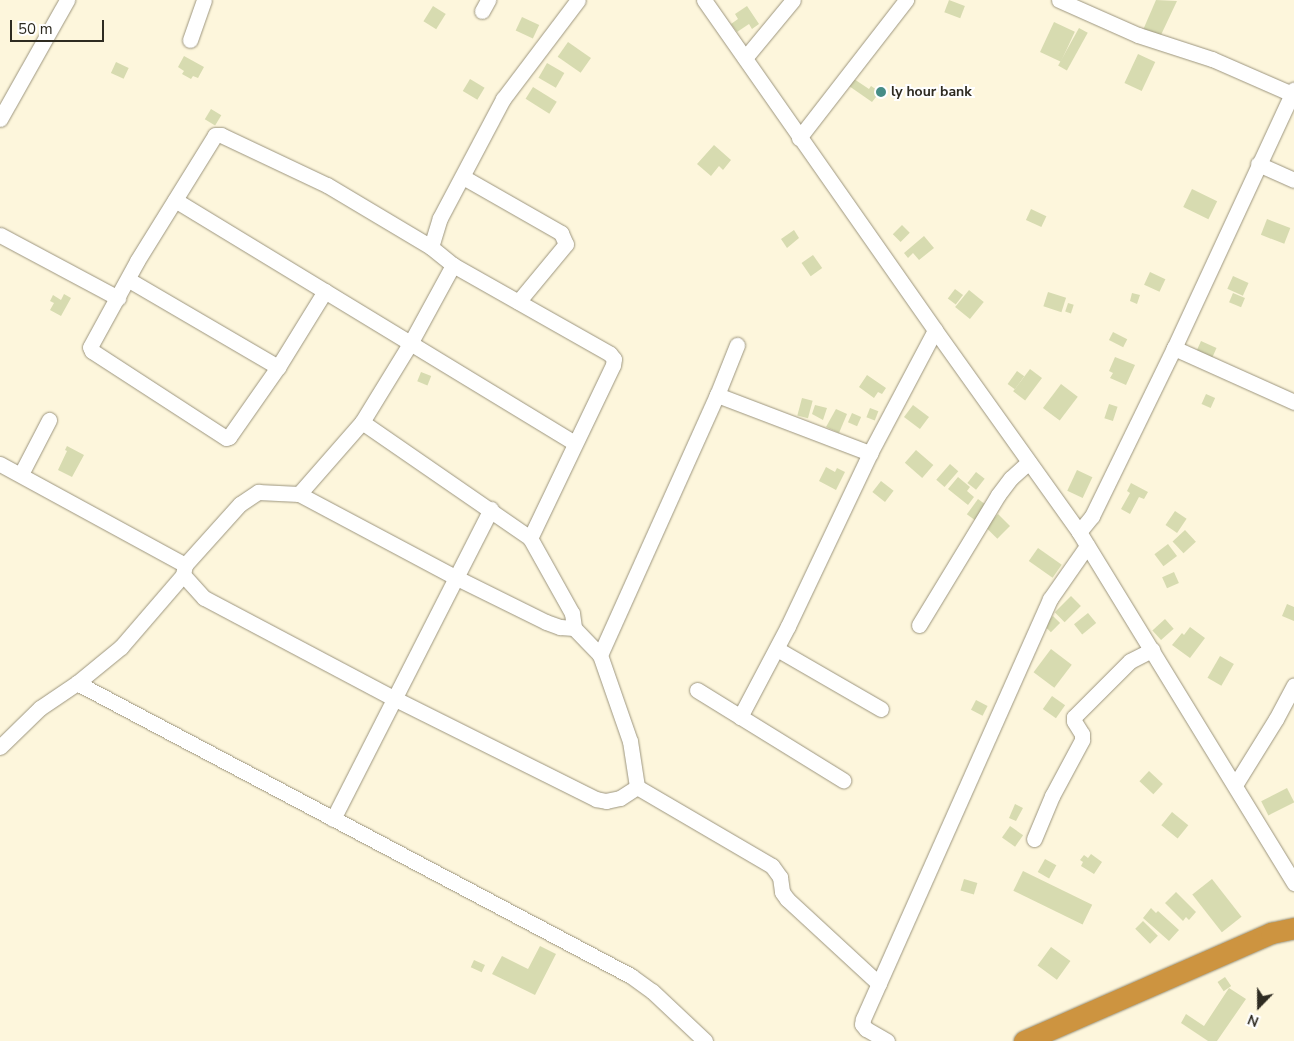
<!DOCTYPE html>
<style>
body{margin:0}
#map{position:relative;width:1294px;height:1041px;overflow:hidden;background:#fdf6dc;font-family:"Nunito Sans",sans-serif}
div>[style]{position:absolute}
.building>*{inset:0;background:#d7dbb0;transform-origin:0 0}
.roads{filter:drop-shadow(0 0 1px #9c957e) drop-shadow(0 0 1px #9c957e)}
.minor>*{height:15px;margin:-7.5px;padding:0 7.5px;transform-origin:7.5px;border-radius:7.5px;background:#fff}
.highway>*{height:21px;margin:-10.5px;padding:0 10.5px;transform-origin:10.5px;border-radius:10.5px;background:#cd9440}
.dots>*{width:14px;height:14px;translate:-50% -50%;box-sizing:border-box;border:2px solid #fff;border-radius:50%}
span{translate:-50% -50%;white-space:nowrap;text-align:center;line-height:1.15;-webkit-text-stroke:4px #fff;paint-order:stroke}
.poi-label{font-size:14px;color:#2e2b21;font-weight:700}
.left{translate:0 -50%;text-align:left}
.north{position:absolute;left:1234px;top:981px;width:50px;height:50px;-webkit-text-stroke:4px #fff;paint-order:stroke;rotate:202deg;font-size:14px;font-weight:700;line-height:20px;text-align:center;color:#2e2b21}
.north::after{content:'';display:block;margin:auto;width:18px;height:22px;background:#2e2b21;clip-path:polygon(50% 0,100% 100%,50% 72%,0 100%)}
.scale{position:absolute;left:10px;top:20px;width:94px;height:22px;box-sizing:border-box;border:2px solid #2e2b21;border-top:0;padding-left:6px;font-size:15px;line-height:18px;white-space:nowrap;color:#2e2b21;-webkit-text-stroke:4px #fff;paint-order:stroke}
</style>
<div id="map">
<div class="building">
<div style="left:949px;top:0;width:17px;height:13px;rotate:21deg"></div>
<div style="clip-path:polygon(1156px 0,1177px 1px,1160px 37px,1143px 30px)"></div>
<div style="left:433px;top:6px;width:15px;height:18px;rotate:32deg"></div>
<div style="clip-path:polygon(747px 6px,759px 24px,752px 29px,749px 24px,737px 32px,731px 24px,738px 19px,735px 14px)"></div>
<div style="left:522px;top:17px;width:19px;height:15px;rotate:25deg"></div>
<div style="left:1054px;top:22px;width:23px;height:33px;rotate:25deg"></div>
<div style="left:1079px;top:28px;width:10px;height:43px;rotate:29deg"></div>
<div style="left:568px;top:42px;width:28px;height:18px;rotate:35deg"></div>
<div style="left:1138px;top:54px;width:19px;height:32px;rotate:25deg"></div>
<div style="clip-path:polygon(184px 56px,204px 67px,198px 78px,193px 76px,191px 79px,182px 74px,184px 71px,178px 67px)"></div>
<div style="left:116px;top:62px;width:14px;height:12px;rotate:25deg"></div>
<div style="left:547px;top:63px;width:20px;height:17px;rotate:30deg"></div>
<div style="left:470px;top:79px;width:17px;height:14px;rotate:31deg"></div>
<div style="clip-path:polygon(854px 79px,869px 89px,871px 86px,880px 92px,872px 102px,849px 86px)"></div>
<div style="left:533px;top:87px;width:28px;height:14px;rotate:32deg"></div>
<div style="left:211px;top:109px;width:12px;height:12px;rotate:31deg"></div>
<div style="clip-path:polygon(714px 145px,731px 160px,723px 170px,719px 166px,711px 176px,697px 164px)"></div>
<div style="left:1192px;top:189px;width:28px;height:20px;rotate:26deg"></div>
<div style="left:1031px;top:209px;width:17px;height:12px;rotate:25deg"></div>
<div style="left:1267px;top:219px;width:25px;height:17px;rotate:21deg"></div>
<div style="left:902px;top:225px;width:11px;height:13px;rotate:45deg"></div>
<div style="clip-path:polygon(794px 230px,799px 238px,787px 248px,781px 239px)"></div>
<div style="clip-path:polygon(924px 236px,934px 248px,919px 260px,913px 253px,908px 258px,904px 253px)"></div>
<div style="left:813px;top:255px;width:16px;height:14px;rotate:55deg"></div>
<div style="left:1150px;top:272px;width:17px;height:14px;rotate:25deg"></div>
<div style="left:1233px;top:276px;width:17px;height:14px;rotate:24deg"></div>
<div style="left:955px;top:289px;width:10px;height:12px;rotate:37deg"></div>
<div style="left:969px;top:290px;width:19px;height:22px;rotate:39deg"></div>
<div style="left:1048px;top:292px;width:19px;height:15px;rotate:18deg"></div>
<div style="clip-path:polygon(1132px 293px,1140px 295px,1137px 304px,1130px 301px)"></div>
<div style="left:1233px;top:293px;width:13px;height:10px;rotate:23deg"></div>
<div style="clip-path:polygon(64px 294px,71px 298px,61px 316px,50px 310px,54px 303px,50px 301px,53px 295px,61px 300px)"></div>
<div style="left:1068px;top:303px;width:6px;height:9px;rotate:18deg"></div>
<div style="left:1113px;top:332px;width:16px;height:9px;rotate:27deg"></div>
<div style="left:1201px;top:341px;width:17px;height:17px;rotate:24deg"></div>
<div style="clip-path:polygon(1115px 357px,1135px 365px,1126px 385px,1110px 378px,1113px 373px,1109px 371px)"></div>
<div style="left:1030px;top:369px;width:15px;height:28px;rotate:37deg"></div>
<div style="left:1017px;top:371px;width:9px;height:16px;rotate:36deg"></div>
<div style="left:421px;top:372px;width:11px;height:10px;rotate:22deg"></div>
<div style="clip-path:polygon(867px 375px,886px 388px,882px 394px,878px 392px,874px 398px,859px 387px)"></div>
<div style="left:1061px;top:384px;width:21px;height:30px;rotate:37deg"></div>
<div style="left:1206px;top:394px;width:10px;height:11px;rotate:24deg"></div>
<div style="left:802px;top:398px;width:11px;height:18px;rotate:15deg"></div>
<div style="left:1109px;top:404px;width:9px;height:15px;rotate:18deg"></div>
<div style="clip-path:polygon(815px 405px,827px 408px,823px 420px,812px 414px)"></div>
<div style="left:913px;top:405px;width:20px;height:15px;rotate:37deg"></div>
<div style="left:870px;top:408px;width:9px;height:10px;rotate:21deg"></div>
<div style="clip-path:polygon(836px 409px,847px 414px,839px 433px,826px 427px)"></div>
<div style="left:852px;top:413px;width:10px;height:10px;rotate:24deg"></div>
<div style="clip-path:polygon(67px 446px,84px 455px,72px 477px,58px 470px,67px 451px,65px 450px)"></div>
<div style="left:916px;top:450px;width:23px;height:17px;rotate:41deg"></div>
<div style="left:950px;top:464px;width:11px;height:21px;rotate:41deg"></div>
<div style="clip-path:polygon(826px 467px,835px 472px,837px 468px,845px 472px,836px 490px,819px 481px)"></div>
<div style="left:1077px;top:470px;width:17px;height:23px;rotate:25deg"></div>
<div style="left:976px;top:472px;width:11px;height:14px;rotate:38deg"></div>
<div style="clip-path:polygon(958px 477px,970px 487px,967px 491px,974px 497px,968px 505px,948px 489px)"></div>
<div style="left:881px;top:481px;width:16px;height:14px;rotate:38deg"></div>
<div style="clip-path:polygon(1131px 483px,1148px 492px,1144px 499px,1139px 497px,1130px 514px,1121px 509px,1130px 493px,1127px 491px)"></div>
<div style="left:978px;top:499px;width:14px;height:19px;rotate:36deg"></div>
<div style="left:1175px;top:511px;width:14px;height:17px;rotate:34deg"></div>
<div style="left:998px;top:514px;width:17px;height:18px;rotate:45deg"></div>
<div style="left:1185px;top:530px;width:16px;height:17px;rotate:47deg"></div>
<div style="left:1168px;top:544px;width:15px;height:17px;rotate:53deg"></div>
<div style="left:1038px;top:548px;width:29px;height:16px;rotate:35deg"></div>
<div style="left:1174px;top:572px;width:12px;height:13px;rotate:66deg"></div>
<div style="left:1071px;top:596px;width:14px;height:23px;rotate:45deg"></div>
<div style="clip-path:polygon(1287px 604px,1294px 607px,1294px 621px,1282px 616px)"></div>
<div style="left:1088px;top:613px;width:13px;height:18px;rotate:51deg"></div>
<div style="left:1053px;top:616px;width:10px;height:13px;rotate:45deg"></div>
<div style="left:1165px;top:619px;width:13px;height:17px;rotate:48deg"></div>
<div style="clip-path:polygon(1190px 627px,1205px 638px,1190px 658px,1172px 645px,1182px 633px,1184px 635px)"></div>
<div style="left:1051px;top:649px;width:26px;height:29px;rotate:37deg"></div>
<div style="left:1220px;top:656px;width:16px;height:25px;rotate:30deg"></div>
<div style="left:1052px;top:696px;width:16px;height:16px;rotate:35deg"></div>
<div style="left:976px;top:700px;width:13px;height:11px;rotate:27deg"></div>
<div style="left:1149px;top:771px;width:19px;height:14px;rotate:43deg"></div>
<div style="left:1287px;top:788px;width:16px;height:29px;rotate:63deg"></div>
<div style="clip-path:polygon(1015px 804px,1023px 808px,1016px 821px,1009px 818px)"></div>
<div style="left:1172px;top:812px;width:21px;height:17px;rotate:39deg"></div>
<div style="left:1010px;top:826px;width:16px;height:14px;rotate:35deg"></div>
<div style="clip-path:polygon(1091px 854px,1102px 862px,1094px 874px,1081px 866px,1083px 862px,1080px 860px,1084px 855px,1088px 858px)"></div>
<div style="left:1045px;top:859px;width:13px;height:15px;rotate:29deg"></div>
<div style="left:1023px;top:871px;width:77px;height:22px;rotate:26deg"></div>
<div style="left:964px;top:879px;width:14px;height:12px;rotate:17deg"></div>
<div style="left:1212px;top:879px;width:48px;height:25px;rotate:52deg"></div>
<div style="clip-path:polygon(1176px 892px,1196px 912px,1189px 920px,1186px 917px,1183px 921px,1165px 903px)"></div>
<div style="clip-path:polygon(1151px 908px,1156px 913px,1158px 911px,1179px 930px,1169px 941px,1143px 918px)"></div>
<div style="left:1143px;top:921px;width:21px;height:11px;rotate:45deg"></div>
<div style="clip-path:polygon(540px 946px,556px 954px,535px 995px,492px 974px,502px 956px,528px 969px)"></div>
<div style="left:1051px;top:947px;width:24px;height:23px;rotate:36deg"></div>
<div style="left:474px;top:960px;width:12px;height:8px;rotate:24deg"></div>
<div style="left:1225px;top:977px;width:11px;height:9px;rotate:56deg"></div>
<div style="clip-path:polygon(1229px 988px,1246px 999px,1217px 1041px,1208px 1041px,1181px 1023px,1186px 1014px,1204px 1026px)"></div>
</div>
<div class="roads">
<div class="minor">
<div style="left:704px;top:0;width:403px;rotate:55deg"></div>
<div style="left:935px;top:330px;width:248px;rotate:54.5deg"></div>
<div style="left:1079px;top:532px;width:412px;rotate:58.5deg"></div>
<div style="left:1059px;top:0;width:86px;rotate:23.9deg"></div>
<div style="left:1138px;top:35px;width:78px;rotate:18deg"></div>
<div style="left:1212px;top:59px;width:87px;rotate:23.6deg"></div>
<div style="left:482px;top:11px;width:13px;rotate:-61deg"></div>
<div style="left:190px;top:40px;width:42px;rotate:-70.7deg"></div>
<div style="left:745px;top:58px;width:75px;rotate:-50.4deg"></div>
<div style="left:0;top:119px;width:137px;rotate:-60.6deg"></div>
<div style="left:799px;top:138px;width:175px;rotate:-52.2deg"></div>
<div style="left:1258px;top:164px;width:39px;rotate:24deg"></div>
<div style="left:463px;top:177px;width:113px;rotate:29.7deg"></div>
<div style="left:561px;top:233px;width:12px;rotate:66deg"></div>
<div style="left:566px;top:244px;width:75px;rotate:129.6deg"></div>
<div style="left:175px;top:200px;width:467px;rotate:31.3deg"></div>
<div style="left:0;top:235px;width:134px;rotate:28.1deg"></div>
<div style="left:453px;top:265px;width:180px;rotate:29.5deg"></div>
<div style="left:610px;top:354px;width:6px;rotate:51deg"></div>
<div style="left:614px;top:359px;width:6px;rotate:99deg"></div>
<div style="left:613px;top:365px;width:192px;rotate:115.6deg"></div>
<div style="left:129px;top:280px;width:173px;rotate:30.3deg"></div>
<div style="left:325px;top:291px;width:89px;rotate:121.7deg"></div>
<div style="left:278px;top:367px;width:85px;rotate:125deg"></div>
<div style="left:229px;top:437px;width:3px;rotate:162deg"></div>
<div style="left:226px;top:438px;width:160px;rotate:-147deg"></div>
<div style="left:92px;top:351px;width:4px;rotate:-117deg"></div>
<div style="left:90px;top:347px;width:98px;rotate:-61.3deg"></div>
<div style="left:137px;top:261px;width:148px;rotate:-58.2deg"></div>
<div style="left:215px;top:135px;width:6px"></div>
<div style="left:221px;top:135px;width:117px;rotate:25.3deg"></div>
<div style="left:327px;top:185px;width:121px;rotate:30.8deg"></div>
<div style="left:1174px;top:348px;width:132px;rotate:24.2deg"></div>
<div style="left:717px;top:395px;width:164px;rotate:20.8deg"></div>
<div style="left:362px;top:422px;width:204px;rotate:34.6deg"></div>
<div style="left:530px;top:538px;width:86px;rotate:60.8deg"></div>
<div style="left:572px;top:613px;width:15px;rotate:82deg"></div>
<div style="left:574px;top:628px;width:37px;rotate:46deg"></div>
<div style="left:600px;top:655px;width:91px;rotate:70.8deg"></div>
<div style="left:630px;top:741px;width:47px;rotate:81.3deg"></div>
<div style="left:637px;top:787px;width:20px;rotate:147deg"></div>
<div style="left:620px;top:798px;width:14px;rotate:168deg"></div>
<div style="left:606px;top:801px;width:10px;rotate:-169deg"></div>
<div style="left:596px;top:799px;width:225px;rotate:-153.5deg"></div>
<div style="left:395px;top:699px;width:216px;rotate:-152.1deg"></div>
<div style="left:204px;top:598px;width:31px;rotate:-132deg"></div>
<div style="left:183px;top:575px;width:10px;rotate:-79deg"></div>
<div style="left:185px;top:565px;width:82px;rotate:-48deg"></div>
<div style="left:240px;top:504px;width:22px;rotate:-34deg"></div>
<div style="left:258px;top:492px;width:41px;rotate:2.8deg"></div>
<div style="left:299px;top:494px;width:96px;rotate:-48.8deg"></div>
<div style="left:362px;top:422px;width:94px;rotate:-58.5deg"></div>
<div style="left:411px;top:342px;width:88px;rotate:-61.4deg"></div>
<div style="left:453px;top:265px;width:28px;rotate:-141deg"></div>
<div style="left:431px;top:247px;width:30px;rotate:-73deg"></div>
<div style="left:440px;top:218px;width:135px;rotate:-62.1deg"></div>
<div style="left:503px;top:99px;width:124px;rotate:-52.9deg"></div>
<div style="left:0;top:464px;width:211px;rotate:28.6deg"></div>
<div style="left:21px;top:474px;width:61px;rotate:-62.6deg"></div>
<div style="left:299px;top:494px;width:179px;rotate:28deg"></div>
<div style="left:457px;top:578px;width:99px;rotate:26.3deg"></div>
<div style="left:546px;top:622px;width:15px;rotate:20deg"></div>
<div style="left:560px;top:627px;width:14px;rotate:4deg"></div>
<div style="left:1079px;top:532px;width:21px;rotate:-51deg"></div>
<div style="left:1092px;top:516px;width:187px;rotate:-64deg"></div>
<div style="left:1174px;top:348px;width:285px;rotate:-65.1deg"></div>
<div style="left:919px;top:625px;width:152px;rotate:-58.7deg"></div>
<div style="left:998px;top:495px;width:21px;rotate:-53deg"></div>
<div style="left:1011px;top:478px;width:24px;rotate:-42deg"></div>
<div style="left:777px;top:649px;width:120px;rotate:30deg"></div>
<div style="left:600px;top:655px;width:285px;rotate:-65.8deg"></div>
<div style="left:717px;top:395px;width:54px;rotate:-68.2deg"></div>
<div style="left:77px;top:683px;width:627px;rotate:27.87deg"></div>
<div style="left:631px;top:976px;width:26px;rotate:36deg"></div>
<div style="left:652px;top:991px;width:73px;rotate:43.3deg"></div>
<div style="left:697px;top:690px;width:172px;rotate:31.7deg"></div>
<div style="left:740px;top:717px;width:103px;rotate:-62.2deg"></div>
<div style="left:788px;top:626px;width:191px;rotate:-64.6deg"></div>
<div style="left:870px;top:453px;width:139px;rotate:-62.1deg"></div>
<div style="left:0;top:747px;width:56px;rotate:-44.3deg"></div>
<div style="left:40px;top:708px;width:45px;rotate:-34deg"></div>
<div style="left:77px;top:683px;width:57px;rotate:-39.3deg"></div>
<div style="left:121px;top:647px;width:95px;rotate:-49.3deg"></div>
<div style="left:1235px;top:785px;width:78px;rotate:-58.2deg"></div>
<div style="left:1276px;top:719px;width:38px;rotate:-62deg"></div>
<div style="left:637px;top:787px;width:156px;rotate:30.3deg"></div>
<div style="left:772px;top:866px;width:14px;rotate:54deg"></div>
<div style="left:780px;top:877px;width:15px;rotate:82deg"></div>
<div style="left:782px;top:892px;width:9px;rotate:54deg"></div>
<div style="left:787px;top:899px;width:125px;rotate:42.7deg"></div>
<div style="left:333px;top:819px;width:348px;rotate:-63deg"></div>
<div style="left:1034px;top:839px;width:47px;rotate:-67.3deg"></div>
<div style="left:1052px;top:796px;width:64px;rotate:-61.8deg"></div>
<div style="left:1082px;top:740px;width:6px;rotate:-90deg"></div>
<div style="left:1082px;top:734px;width:15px;rotate:-122deg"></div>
<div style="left:1074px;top:721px;width:4px;rotate:-90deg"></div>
<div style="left:1074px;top:717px;width:79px;rotate:-45deg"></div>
<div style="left:1130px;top:661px;width:25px;rotate:-27deg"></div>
<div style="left:887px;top:1041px;width:24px;rotate:-150deg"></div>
<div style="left:866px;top:1029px;width:6px;rotate:-129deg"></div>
<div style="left:862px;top:1024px;width:5px;rotate:-79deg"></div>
<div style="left:863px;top:1019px;width:460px;rotate:-66deg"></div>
<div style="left:1050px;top:599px;width:65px;rotate:-55.1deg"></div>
</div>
<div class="highway">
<div style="left:1024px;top:1041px;width:270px;rotate:-23.6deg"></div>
<div style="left:1271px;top:933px;width:24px;rotate:-12deg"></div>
</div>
</div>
<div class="dots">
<div style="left:881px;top:92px;background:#468d86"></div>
</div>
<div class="poi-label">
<span class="left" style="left:891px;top:92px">ly hour bank</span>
</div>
<div class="north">N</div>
<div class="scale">50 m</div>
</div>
